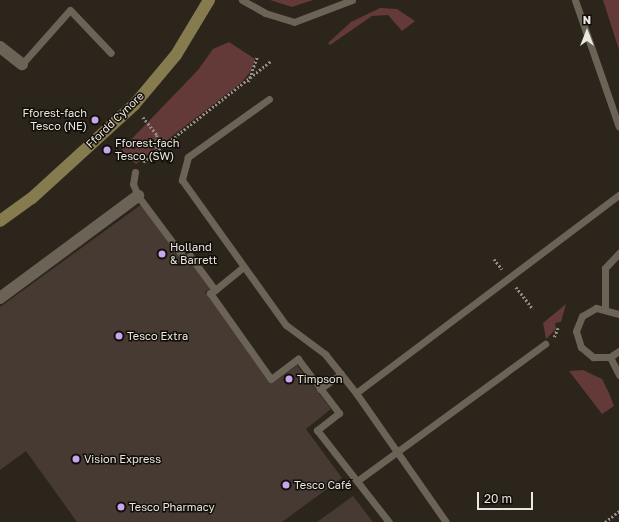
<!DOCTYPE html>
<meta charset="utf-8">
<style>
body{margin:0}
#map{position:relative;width:619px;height:522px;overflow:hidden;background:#2c251b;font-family:"Golos Text",sans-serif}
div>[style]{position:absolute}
.green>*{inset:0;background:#633a37}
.building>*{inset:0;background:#463a33}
.path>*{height:2.5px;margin-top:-1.25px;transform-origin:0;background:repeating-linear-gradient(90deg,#938d85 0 2px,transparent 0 4px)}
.lane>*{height:7px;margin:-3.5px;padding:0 3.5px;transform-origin:3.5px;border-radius:3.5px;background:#6c6357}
.street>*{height:12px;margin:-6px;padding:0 6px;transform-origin:6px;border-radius:6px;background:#6c6357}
.secondary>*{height:12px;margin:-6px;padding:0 6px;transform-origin:6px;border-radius:6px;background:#867b4e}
.dots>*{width:11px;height:11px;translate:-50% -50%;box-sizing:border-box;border:2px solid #120f0a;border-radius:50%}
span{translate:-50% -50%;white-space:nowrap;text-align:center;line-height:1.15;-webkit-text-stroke:3px #120f0a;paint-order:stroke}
.poi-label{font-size:11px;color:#ebe6df}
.right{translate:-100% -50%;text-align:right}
.left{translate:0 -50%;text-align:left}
.street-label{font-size:11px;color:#ebe6df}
.north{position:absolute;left:567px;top:12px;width:40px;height:40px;-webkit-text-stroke:3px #120f0a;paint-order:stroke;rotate:0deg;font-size:11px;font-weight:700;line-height:16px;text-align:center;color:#ebe6df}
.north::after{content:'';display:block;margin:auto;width:14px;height:18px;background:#ebe6df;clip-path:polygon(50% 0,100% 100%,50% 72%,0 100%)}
.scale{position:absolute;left:477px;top:492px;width:56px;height:18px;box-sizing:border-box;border:2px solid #ebe6df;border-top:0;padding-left:5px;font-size:12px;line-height:14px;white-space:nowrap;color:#ebe6df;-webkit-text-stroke:3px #120f0a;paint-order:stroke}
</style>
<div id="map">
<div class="green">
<div style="clip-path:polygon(270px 0,313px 0,292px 7px)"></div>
<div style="clip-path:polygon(603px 0,619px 0,619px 50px)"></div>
<div style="clip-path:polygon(380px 8px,397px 9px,415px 21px,402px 31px,388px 15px,372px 16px,330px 45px,328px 43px,351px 22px)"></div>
<div style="clip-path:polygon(229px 42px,255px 59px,251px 71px,241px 83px,136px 164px,121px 150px,198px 70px,213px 49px)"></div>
<div style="clip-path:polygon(566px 304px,561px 322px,555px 323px,556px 329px,546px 339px,543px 323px)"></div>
<div style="clip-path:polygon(583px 370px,602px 379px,609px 393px,614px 406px,602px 414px,569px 371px)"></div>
</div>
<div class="building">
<div style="clip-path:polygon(142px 204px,184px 263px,189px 258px,211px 288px,205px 292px,273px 383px,297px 365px,331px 409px,306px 429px,342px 478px,282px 522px,77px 522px,26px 451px,0 470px,0 307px)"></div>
<div style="clip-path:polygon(353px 496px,373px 522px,317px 522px)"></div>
</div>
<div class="path">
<div style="left:248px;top:82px;width:27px;rotate:-70deg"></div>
<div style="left:143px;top:117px;width:23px;rotate:52deg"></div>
<div style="left:157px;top:135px;width:15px;rotate:90deg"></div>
<div style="left:143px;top:162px;width:163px;rotate:-38.3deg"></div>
<div style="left:494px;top:259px;width:13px;rotate:51deg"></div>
<div style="left:516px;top:287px;width:28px;rotate:52deg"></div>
<div style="left:554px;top:337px;width:10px;rotate:-66deg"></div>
<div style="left:605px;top:522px;width:18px;rotate:-38deg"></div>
</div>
<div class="lane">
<div style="left:242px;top:0;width:26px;rotate:29deg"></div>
<div style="left:265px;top:13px;width:30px;rotate:17deg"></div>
<div style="left:294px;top:22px;width:62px;rotate:-20.8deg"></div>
<div style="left:575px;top:0;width:134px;rotate:70.9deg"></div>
<div style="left:22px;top:64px;width:72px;rotate:-48.4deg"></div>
<div style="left:70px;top:10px;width:59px;rotate:46.4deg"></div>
<div style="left:269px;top:99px;width:100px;rotate:144.4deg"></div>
<div style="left:188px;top:157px;width:24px;rotate:105deg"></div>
<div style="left:182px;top:180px;width:178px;rotate:54.4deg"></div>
<div style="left:286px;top:325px;width:49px;rotate:36.6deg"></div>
<div style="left:325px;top:354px;width:50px;rotate:51.5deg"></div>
<div style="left:356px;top:393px;width:157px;rotate:55.1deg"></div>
<div style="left:135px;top:172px;width:12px;rotate:99deg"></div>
<div style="left:133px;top:184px;width:13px;rotate:67deg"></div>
<div style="left:138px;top:196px;width:79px;rotate:53.3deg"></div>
<div style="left:185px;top:259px;width:6px;rotate:-31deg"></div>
<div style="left:190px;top:256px;width:42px;rotate:53.7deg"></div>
<div style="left:215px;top:290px;width:6px;rotate:149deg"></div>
<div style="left:210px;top:293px;width:105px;rotate:54.7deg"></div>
<div style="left:271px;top:379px;width:34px;rotate:-37deg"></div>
<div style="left:298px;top:359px;width:68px;rotate:52.8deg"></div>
<div style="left:339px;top:413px;width:28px;rotate:142deg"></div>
<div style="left:317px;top:430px;width:117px;rotate:52deg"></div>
<div style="left:215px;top:290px;width:36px;rotate:-39deg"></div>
<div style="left:605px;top:307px;width:39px;rotate:-90deg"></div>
<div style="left:605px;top:268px;width:21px;rotate:-47deg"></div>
<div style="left:619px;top:314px;width:24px;rotate:-165deg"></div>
<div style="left:596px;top:308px;width:16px;rotate:150deg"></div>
<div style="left:582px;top:316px;width:16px;rotate:112deg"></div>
<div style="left:576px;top:331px;width:17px;rotate:73deg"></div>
<div style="left:581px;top:347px;width:16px;rotate:40deg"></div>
<div style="left:593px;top:357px;width:17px"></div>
<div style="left:610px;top:357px;width:11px;rotate:-34deg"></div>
<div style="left:610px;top:357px;width:20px;rotate:63deg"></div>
<div style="left:320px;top:389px;width:26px;rotate:-36deg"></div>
<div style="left:356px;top:393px;width:329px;rotate:-37deg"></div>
<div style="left:357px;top:481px;width:233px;rotate:-36.1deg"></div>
</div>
<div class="street">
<div style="left:0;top:47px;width:28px;rotate:38deg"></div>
<div style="left:0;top:298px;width:172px;rotate:-36.5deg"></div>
</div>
<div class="secondary">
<div style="left:0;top:221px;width:39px;rotate:-36deg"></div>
<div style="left:32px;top:198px;width:138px;rotate:-42.4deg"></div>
<div style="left:134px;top:105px;width:65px;rotate:-50deg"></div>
<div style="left:176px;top:55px;width:64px;rotate:-59deg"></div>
</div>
<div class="dots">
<div style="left:95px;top:120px;background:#c8a6ef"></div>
<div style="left:107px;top:150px;background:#c8a6ef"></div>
<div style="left:162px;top:254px;background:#c8a6ef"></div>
<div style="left:119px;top:336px;background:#c8a6ef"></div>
<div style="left:289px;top:379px;background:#c8a6ef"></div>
<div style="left:76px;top:459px;background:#c8a6ef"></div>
<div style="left:286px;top:485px;background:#c8a6ef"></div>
<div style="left:121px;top:507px;background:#c8a6ef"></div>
</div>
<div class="poi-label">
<span class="right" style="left:87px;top:120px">Fforest-fach<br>Tesco (NE)</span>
<span class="left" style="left:115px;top:150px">Fforest-fach<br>Tesco (SW)</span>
<span class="left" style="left:170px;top:254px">Holland<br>&amp; Barrett</span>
<span class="left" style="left:127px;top:336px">Tesco Extra</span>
<span class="left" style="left:297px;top:379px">Timpson</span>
<span class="left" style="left:84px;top:459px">Vision Express</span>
<span class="left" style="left:294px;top:485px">Tesco Café</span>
<span class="left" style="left:129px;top:507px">Tesco Pharmacy</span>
</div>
<div class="street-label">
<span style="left:115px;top:120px;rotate:-44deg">Ffordd Cynore</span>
</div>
<div class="north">N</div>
<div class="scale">20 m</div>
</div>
